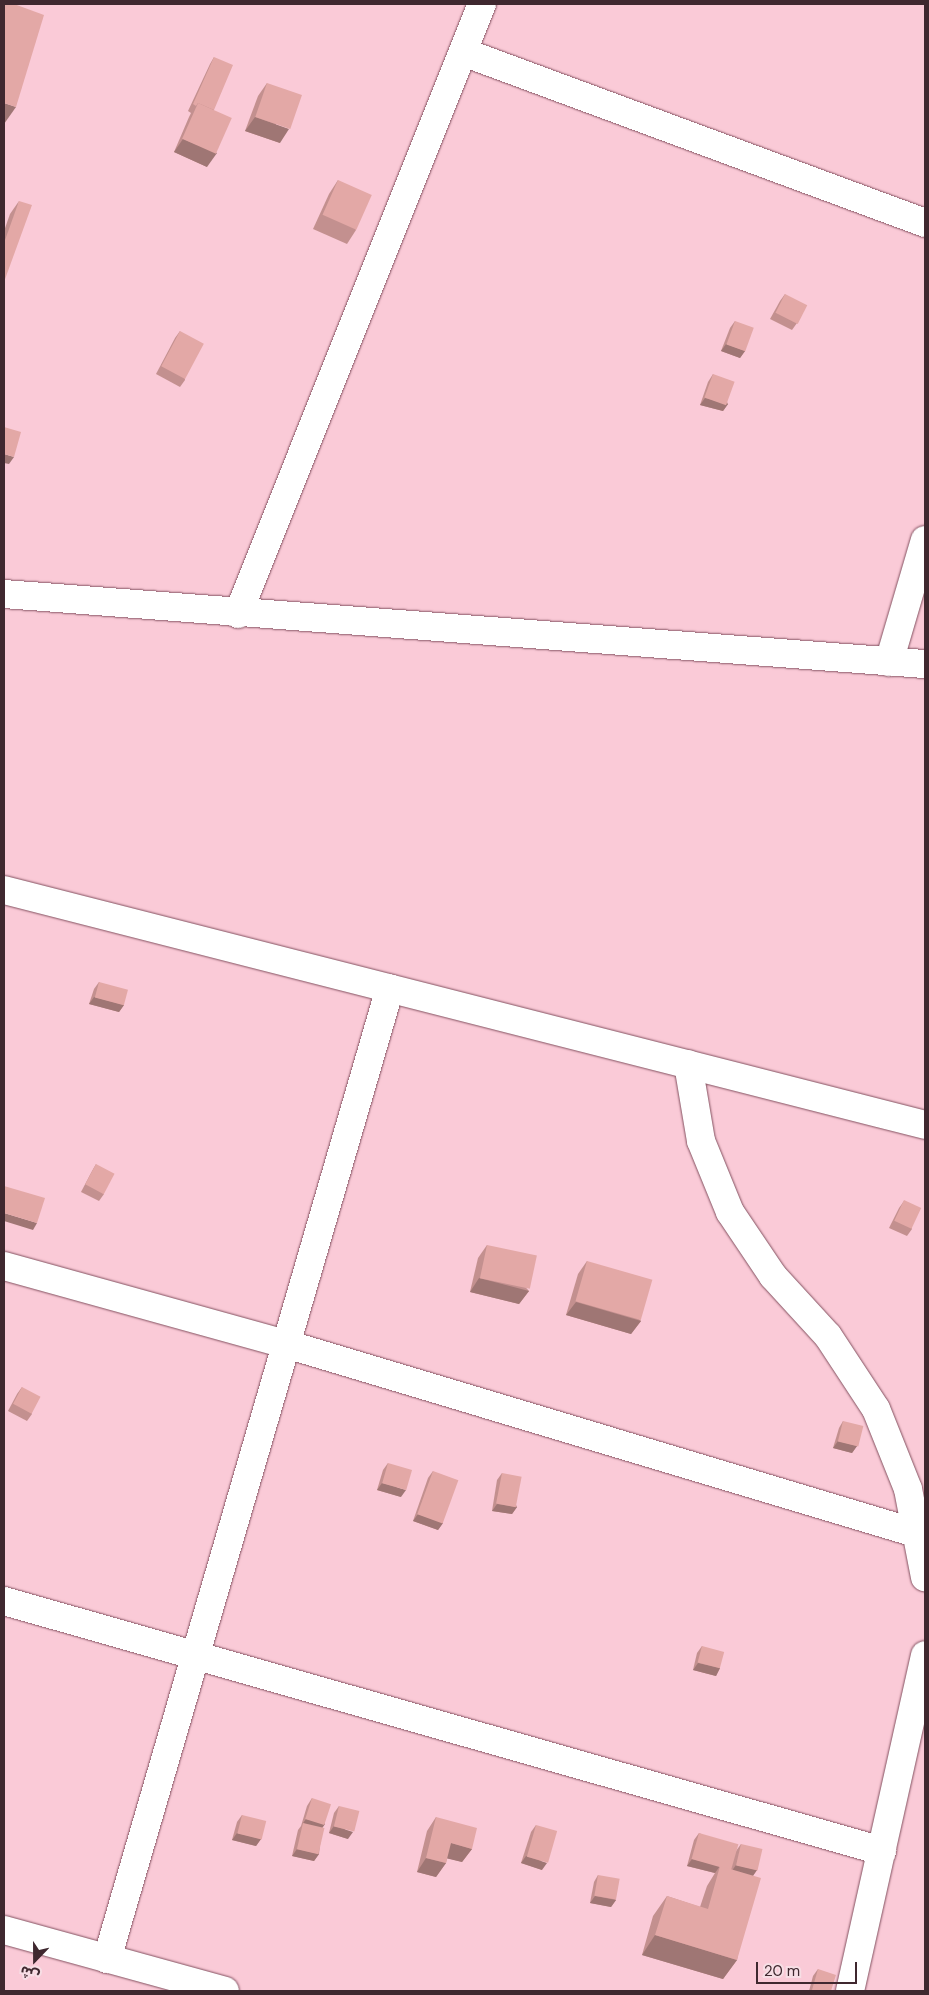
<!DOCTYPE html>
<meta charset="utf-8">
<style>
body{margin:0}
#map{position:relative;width:929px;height:1995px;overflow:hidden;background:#facad7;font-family:"DM Sans","Noto Sans Arabic",sans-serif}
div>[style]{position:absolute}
.roads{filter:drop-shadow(0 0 1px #835160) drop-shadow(0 0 1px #835160)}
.minor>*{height:28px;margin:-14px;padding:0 14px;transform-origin:14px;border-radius:14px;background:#fff}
.wall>*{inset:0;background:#c3908f}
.shaded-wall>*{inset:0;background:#9f7674}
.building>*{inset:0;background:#e3a8a6;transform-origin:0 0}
span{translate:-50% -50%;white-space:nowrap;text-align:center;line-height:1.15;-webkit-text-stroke:4.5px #f7dee5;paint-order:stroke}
.frame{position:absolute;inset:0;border:5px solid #3f282f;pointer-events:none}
.north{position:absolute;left:10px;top:1935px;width:50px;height:50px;-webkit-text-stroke:4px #f7dee5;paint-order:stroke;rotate:202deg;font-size:14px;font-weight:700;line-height:20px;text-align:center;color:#3f282f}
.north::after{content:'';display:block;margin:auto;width:18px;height:22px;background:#3f282f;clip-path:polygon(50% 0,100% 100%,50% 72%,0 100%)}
.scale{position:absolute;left:756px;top:1962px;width:101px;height:22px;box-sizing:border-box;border:2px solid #3f282f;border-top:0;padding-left:6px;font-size:15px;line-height:18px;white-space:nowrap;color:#3f282f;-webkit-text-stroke:4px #f7dee5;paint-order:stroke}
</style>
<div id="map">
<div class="roads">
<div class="minor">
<div style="left:463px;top:52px;width:493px;rotate:20.3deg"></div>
<div style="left:4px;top:594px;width:924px;rotate:4.35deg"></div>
<div style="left:238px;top:614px;width:657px;rotate:-68.2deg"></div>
<div style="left:889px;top:662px;width:127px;rotate:-73.6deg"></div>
<div style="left:4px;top:890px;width:951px;rotate:14.31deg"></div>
<div style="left:688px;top:1064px;width:78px;rotate:80.4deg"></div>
<div style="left:701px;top:1141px;width:77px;rotate:67.8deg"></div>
<div style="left:730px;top:1212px;width:77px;rotate:56.1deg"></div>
<div style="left:773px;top:1276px;width:81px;rotate:47.5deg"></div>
<div style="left:828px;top:1336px;width:87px;rotate:56.7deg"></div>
<div style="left:876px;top:1409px;width:86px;rotate:68.2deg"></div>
<div style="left:908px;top:1489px;width:90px;rotate:79.1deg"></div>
<div style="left:4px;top:1266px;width:293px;rotate:15.5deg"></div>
<div style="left:286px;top:1344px;width:661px;rotate:16.71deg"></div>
<div style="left:4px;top:1601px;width:913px;rotate:15.89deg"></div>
<div style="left:4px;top:1930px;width:229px;rotate:15.4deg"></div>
<div style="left:107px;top:1959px;width:1011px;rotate:-73.75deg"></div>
<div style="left:850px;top:1991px;width:344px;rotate:-77.4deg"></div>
</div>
</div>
<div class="wall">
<div style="clip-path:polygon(214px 57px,214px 110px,207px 167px,174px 152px,189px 117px,191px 113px,188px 111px,210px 64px)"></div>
<div style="clip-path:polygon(267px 83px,280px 143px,245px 131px,258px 96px)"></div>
<div style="clip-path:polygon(338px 180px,356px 230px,347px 244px,313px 229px,329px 194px)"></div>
<div style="clip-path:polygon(19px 201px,4px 282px,4px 231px,10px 214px)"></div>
<div style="clip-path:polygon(785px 294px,797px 323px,792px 330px,770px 319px,780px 301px)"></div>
<div style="clip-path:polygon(735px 321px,745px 351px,740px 358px,721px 351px,730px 328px)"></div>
<div style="clip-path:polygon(180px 331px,185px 380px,180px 387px,156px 374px,175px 338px)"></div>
<div style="clip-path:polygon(713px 374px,728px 404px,723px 411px,700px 405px,708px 382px)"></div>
<div style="clip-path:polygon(99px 982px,124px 1005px,119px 1012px,89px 1004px,94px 989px)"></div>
<div style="clip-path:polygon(96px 1164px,104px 1194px,99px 1201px,81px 1192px,92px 1171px)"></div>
<div style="clip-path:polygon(904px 1201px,912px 1229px,907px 1236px,889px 1228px,899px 1208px)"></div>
<div style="clip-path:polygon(487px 1245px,529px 1291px,519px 1304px,470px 1292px,478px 1258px)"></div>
<div style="clip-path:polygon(587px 1261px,641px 1321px,631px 1334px,566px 1315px,578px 1274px)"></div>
<div style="clip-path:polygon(22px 1387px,32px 1414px,27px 1421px,8px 1411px,17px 1394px)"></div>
<div style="clip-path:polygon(843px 1421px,857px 1446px,852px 1453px,833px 1448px,839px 1428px)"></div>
<div style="clip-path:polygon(388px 1463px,401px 1497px,377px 1490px,383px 1470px)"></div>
<div style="clip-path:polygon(433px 1471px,443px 1523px,438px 1530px,413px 1521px,428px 1478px)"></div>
<div style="clip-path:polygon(502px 1473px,517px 1507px,512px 1514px,492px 1511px,497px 1480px)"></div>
<div style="clip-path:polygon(702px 1646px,720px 1668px,716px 1676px,693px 1670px,697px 1653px)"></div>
<div style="clip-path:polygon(312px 1798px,325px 1824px,322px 1828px,319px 1854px,314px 1861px,292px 1856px,298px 1830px,301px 1826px,307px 1806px)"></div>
<div style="clip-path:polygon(339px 1806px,348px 1839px,329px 1833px,334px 1813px)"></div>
<div style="clip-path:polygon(242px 1815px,261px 1839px,256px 1846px,232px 1840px,237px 1822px)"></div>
<div style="clip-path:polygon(436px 1817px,472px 1849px,462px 1862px,447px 1858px,446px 1863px,436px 1877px,417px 1872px,427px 1831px)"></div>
<div style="clip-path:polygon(536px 1825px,542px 1870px,521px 1863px,531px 1832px)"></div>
<div style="clip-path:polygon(699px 1833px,736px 1851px,741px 1844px,757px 1870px,753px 1876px,737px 1960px,723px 1979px,642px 1955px,653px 1916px,667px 1896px,700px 1907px,707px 1886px,715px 1873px,687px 1866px,694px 1840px)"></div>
<div style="clip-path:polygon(598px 1875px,616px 1900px,611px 1907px,590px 1903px,594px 1882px)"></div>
<div style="clip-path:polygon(818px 1969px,831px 1991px,809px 1991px,813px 1976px)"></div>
</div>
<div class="shaded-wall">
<div style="clip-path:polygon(4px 103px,16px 107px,4px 124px)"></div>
<div style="clip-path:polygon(255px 117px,289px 129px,280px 143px,245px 131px)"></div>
<div style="clip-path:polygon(183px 139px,217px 153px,207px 167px,174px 152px)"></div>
<div style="clip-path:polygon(726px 344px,745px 351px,740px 358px,721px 351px)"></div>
<div style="clip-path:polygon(705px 398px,728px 404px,723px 411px,700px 405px)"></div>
<div style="clip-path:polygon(4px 454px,14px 457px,9px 464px,4px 463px)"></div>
<div style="clip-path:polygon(94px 997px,124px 1005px,119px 1012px,89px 1004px)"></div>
<div style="clip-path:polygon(4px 1213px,37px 1223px,33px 1230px,4px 1221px)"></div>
<div style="clip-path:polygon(479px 1278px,529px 1291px,519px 1304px,470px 1292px)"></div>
<div style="clip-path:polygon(576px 1302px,641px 1321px,631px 1334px,566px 1315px)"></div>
<div style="clip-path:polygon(838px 1441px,857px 1446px,852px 1453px,833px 1448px)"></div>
<div style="clip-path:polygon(382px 1483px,406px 1490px,401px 1497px,377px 1490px)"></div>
<div style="clip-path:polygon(497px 1504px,517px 1507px,512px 1514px,492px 1511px)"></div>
<div style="clip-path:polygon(418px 1514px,443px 1523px,438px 1530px,413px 1521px)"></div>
<div style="clip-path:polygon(698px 1663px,720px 1668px,716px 1676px,693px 1670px)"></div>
<div style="clip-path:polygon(306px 1819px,325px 1824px,320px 1831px,303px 1823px,301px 1826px)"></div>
<div style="clip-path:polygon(334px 1826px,353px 1832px,348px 1839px,329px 1833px)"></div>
<div style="clip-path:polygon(237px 1833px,261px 1839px,256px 1846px,232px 1840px)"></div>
<div style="clip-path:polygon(451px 1843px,472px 1849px,462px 1862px,441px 1857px)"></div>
<div style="clip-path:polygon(297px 1849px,319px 1854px,314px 1861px,292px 1856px)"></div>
<div style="clip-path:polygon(526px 1856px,547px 1863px,542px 1870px,521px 1863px)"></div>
<div style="clip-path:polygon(426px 1858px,446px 1863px,436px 1877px,417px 1872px)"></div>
<div style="clip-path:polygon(692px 1859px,720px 1866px,715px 1873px,687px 1866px)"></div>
<div style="clip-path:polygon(736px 1865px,757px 1870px,752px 1877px,731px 1872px)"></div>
<div style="clip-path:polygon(595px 1896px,616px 1900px,611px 1907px,590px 1903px)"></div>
<div style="clip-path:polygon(655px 1935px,737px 1960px,723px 1979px,642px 1955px)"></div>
</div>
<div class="building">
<div style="clip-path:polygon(4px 4px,14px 4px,44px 15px,16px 107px,4px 103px)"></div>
<div style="clip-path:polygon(214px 57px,233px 65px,214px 110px,198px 103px,196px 106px,193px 104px)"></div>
<div style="left:267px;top:83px;width:37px;height:36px;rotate:19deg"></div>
<div style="left:198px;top:103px;width:37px;height:39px;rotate:24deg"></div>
<div style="left:338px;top:180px;width:37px;height:38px;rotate:24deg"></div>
<div style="clip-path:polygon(19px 201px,32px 205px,4px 282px,4px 243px)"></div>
<div style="left:785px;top:294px;width:25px;height:21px;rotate:27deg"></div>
<div style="left:735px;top:321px;width:20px;height:25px;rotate:20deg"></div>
<div style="left:180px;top:331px;width:27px;height:40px;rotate:28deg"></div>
<div style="left:713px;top:374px;width:23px;height:25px;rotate:20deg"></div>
<div style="clip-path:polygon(4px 427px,21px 432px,14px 457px,4px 454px)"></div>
<div style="left:99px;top:982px;width:30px;height:16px;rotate:15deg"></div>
<div style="left:96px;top:1164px;width:21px;height:23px;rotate:28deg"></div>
<div style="clip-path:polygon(4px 1186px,45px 1198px,37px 1223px,4px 1213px)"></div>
<div style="left:904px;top:1200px;width:19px;height:23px;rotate:25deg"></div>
<div style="left:487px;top:1245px;width:51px;height:34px;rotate:12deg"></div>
<div style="left:587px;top:1261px;width:68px;height:42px;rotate:16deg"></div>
<div style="left:22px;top:1387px;width:21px;height:19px;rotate:28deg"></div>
<div style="left:843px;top:1421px;width:21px;height:21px;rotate:14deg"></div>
<div style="left:388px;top:1463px;width:25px;height:21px;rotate:16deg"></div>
<div style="left:433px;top:1471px;width:27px;height:46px;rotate:20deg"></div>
<div style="left:502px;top:1473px;width:20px;height:31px;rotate:11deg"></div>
<div style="left:702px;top:1646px;width:23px;height:17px;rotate:15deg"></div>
<div style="left:312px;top:1798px;width:20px;height:22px;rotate:18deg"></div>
<div style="left:339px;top:1806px;width:21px;height:21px;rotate:14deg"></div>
<div style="left:242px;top:1815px;width:25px;height:19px;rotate:14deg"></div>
<div style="clip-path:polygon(436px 1817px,477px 1828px,472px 1849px,451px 1843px,446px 1863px,426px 1858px)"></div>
<div style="left:303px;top:1823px;width:22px;height:27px;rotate:13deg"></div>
<div style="left:536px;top:1825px;width:22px;height:33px;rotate:16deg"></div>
<div style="left:699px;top:1833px;width:41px;height:27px;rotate:16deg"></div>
<div style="left:741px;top:1844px;width:22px;height:22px;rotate:13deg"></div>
<div style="clip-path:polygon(720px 1866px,761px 1878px,737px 1960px,655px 1935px,667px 1896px,708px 1909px)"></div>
<div style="left:598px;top:1875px;width:22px;height:21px;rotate:10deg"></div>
<div style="clip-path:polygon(818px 1969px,836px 1975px,831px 1991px,817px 1991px,812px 1990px)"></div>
</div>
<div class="frame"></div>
<div class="north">ش</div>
<div class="scale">20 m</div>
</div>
